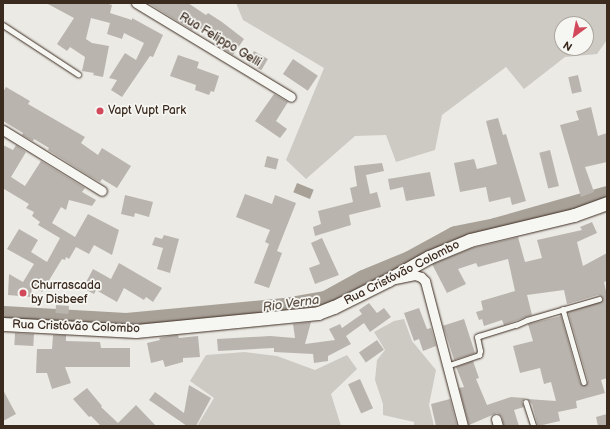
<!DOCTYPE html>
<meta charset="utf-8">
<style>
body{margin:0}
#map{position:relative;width:610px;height:429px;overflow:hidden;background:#ebeae5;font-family:"Balsamiq Sans",sans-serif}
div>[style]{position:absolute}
.green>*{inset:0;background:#cdcac4}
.water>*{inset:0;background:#a8a198;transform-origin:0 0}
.river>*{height:19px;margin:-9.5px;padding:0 9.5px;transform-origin:9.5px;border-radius:9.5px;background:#a8a198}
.building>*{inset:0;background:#bab4ae;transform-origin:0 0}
.roads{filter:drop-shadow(0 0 1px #3b2a1e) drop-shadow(0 0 1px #3b2a1e)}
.lane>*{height:4.5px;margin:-2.25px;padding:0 2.25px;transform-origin:2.25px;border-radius:2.25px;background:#f6f6f2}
.street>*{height:9px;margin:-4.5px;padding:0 4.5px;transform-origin:4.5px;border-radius:4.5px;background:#f6f6f2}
.secondary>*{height:13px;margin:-6.5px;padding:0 6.5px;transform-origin:6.5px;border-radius:6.5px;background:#f6f6f2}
.dots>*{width:11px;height:11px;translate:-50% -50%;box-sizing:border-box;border:2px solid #f6f6f2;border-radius:50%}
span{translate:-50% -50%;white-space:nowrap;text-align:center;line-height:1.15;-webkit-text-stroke:3.5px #f6f6f2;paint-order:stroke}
.street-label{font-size:12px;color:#3b2a1e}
.poi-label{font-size:12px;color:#3b2a1e}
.left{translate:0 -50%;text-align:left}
.water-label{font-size:13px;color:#615449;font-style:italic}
.frame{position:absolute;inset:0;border:4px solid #3b2a1e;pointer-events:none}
.north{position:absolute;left:554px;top:16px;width:40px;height:40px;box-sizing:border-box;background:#f6f6f2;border:1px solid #aba49d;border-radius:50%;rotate:212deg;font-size:11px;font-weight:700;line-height:16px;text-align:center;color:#3b2a1e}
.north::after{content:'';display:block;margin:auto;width:14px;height:18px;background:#d1495b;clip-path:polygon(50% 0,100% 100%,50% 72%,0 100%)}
</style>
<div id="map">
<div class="green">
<div style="clip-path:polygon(evenodd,236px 3px,607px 3px,607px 40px,597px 54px,565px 57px,524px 89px,506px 67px,442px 115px,435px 150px,396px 162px,386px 135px,355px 136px,306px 179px,286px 160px,324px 68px,243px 20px,236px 3px,562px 24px,586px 24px,586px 48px,562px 48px,562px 24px)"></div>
<div style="clip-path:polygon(404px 319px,412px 341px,436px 370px,429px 405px,434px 426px,414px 426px,414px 422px,383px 415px,383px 404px,375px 380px,377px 360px,385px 350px,374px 332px,394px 321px)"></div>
<div style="clip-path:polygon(245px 352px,277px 356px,315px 370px,347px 355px,357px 369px,331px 394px,341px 426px,197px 426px,214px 398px,190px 381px,206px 355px)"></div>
</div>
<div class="water">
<div style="left:297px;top:183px;width:18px;height:10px;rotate:22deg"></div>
</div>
<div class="river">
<div style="left:3px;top:315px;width:123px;rotate:3.3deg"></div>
<div style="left:126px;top:322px;width:159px;rotate:-5.4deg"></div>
<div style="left:284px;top:307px;width:42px;rotate:-9.7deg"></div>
<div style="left:325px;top:300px;width:43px;rotate:-28.9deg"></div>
<div style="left:363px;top:279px;width:50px;rotate:-22.4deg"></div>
<div style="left:409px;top:260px;width:52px;rotate:-28.5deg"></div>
<div style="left:455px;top:235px;width:41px;rotate:-11.3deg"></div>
<div style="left:495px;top:227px;width:116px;rotate:-15.9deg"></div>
</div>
<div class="building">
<div style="clip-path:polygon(46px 3px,105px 3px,112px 5px,110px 13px,132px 20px,132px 18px,163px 35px,153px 57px,150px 56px,122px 97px,111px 90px,117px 80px,109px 78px,125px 53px,136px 60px,144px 43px,124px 33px,122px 39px,107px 34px,110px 23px,91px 18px,86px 39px,92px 43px,109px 46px,103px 77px,93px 75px,94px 73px,82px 71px,85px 57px,70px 47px,67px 51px,57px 44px,74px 18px)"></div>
<div style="clip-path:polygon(148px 3px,188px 3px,206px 15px,208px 13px,222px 22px,244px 39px,233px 55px,222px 48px,225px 44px,211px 34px,210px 35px,196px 26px,192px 30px)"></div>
<div style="left:254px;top:51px;width:16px;height:13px;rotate:30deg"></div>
<div style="clip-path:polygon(178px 55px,199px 62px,197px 68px,219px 76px,214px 92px,211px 91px,209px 95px,195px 90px,196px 85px,170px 76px)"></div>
<div style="left:293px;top:59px;width:30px;height:18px;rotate:34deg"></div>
<div style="left:578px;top:75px;width:17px;height:10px;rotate:77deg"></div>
<div style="clip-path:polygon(6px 87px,30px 101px,28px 104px,85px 137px,81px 143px,98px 155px,102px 148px,131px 166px,117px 188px,102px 179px,100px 182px,91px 177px,48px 150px,49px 148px,34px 139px,33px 141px,22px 135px,23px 133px,3px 121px,3px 92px)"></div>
<div style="clip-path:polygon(274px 94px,288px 102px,276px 121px,287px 129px,280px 138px,255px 121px)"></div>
<div style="clip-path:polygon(591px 107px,598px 136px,607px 133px,607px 162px,585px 167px,594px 192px,581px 197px,560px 125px,579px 120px,576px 111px)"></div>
<div style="clip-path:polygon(498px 118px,503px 135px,506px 134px,526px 201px,512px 205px,510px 197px,489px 202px,486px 187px,460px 192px,454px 163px,474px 159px,477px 169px,497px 164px,486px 121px)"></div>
<div style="clip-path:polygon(3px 145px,13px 150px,16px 145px,26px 152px,11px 177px,25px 186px,41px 161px,85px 188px,82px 192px,96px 200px,92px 206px,69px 200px,66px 210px,61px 207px,52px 223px,75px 237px,88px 214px,119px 230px,112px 255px,94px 245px,89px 254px,76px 247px,69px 259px,66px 257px,65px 260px,62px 259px,42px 292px,32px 286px,31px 297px,8px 295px,9px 274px,23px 282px,34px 264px,7px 249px,19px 229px,38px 240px,31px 252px,47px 262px,60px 238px,38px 225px,40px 222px,32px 216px,34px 212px,26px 208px,29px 204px,4px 189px,3px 191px)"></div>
<div style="left:550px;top:150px;width:37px;height:11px;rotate:76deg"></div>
<div style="left:267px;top:156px;width:12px;height:11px;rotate:14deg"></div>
<div style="clip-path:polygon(382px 163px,384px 171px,366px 175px,370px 194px,377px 192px,381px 207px,349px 215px,351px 225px,315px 236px,313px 227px,321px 224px,318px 211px,353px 202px,350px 188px,357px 186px,354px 166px)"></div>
<div style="clip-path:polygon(430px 172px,435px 196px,406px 201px,403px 187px,390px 190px,388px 179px)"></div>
<div style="clip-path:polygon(245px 194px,272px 204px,275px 195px,296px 203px,277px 251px,282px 253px,269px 288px,254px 283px,269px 244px,265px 242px,270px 230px,236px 217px)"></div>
<div style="clip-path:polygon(125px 195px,153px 202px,149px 217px,135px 213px,134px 217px,121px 214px)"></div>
<div style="clip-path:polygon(592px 222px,597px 233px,577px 242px,583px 266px,607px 253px,607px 281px,604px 282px,607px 296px,607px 378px,601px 380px,605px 393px,576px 401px,577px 408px,558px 412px,560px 421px,538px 426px,532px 404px,527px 399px,556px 401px,551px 382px,544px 384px,540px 368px,520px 373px,513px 346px,533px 341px,528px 324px,561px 316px,580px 383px,585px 385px,588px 381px,568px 312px,600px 302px,603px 300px,602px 297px,598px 295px,567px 304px,564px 290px,527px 295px,532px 315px,504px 325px,502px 320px,484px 326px,482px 319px,479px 320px,476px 312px,483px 310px,481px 301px,515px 291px,508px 259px,478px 267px,476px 263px,458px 269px,466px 284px,447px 293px,432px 264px,472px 248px,518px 237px,525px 262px,542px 258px,537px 240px,582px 230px,580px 227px)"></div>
<div style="clip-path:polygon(164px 235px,179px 239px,170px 273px,157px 269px,163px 248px,152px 245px,155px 237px,162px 239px)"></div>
<div style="clip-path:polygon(322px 238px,339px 275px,315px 284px,309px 268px,320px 264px,311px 243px)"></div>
<div style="clip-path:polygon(119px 263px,162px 288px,153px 302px,146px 297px,144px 300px,124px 288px,117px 302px,96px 290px,94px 294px,83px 288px,93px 269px,111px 279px)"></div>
<div style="clip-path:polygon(369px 303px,377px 313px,384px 308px,391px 317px,370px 332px,364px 323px,346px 336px,351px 344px,328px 356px,328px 361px,314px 363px,313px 354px,274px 352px,274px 348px,218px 351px,217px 339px,270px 336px,295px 338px,293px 324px,311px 322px,305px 344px,335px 340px,329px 329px,340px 324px,342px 328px,362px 314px,359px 310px)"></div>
<div style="left:56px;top:305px;width:13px;height:8px;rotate:4deg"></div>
<div style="clip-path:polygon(419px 308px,427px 329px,431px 328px,436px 346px,423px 351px,419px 339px,414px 341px,404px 313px)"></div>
<div style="left:464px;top:319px;width:36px;height:22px;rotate:72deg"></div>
<div style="left:15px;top:333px;width:19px;height:12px;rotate:3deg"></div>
<div style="clip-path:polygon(53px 335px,66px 335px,66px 341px,100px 342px,101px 348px,130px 348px,130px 367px,65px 367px,71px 383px,52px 389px,47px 373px,36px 373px,37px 349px,52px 349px)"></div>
<div style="clip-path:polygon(178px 335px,179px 338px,198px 336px,200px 357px,183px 358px,183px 362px,165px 367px,163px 360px,151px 363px,147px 343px,160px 340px,159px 338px,169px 336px)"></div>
<div style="left:377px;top:340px;width:12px;height:22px;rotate:55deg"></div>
<div style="clip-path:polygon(473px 361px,479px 378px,476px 379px,487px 405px,511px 397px,525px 398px,522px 402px,524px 407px,514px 410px,519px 426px,504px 426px,502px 417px,497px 413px,469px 425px,459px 388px,464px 387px,456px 367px)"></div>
<div style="left:360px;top:379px;width:32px;height:13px;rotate:66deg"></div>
<div style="clip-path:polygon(189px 385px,211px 398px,196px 426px,187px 426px,149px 400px,155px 392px,184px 413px)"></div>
<div style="clip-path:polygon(87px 388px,102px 406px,101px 407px,118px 423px,136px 405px,156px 426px,101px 426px,91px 416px,89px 417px,73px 399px)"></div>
<div style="clip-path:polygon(3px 390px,16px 414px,3px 421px)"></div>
<div style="clip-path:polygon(450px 399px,457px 426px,436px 426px,431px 404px)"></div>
<div style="clip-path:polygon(607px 414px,607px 426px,598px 426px,596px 417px)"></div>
</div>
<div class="roads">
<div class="lane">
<div style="left:3px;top:25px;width:90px;rotate:33.2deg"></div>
<div style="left:563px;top:309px;width:76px;rotate:74deg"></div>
<div style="left:447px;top:366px;width:34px;rotate:-19deg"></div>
<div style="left:479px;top:355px;width:4px;rotate:-76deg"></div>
<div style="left:480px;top:351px;width:14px;rotate:-102deg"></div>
<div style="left:477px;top:337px;width:2px;rotate:-27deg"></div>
<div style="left:479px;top:336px;width:39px;rotate:-17deg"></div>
<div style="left:516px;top:325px;width:12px;rotate:-24deg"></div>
<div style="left:527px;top:320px;width:75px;rotate:-16.3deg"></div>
<div style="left:526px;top:402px;width:25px;rotate:72deg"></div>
</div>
<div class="street">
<div style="left:136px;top:3px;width:181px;rotate:31.2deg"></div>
<div style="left:3px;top:130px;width:116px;rotate:31.6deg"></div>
<div style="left:395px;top:279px;width:20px;rotate:-11deg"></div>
<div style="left:415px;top:275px;width:6px;rotate:18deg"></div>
<div style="left:421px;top:277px;width:6px;rotate:45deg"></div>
<div style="left:425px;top:281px;width:150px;rotate:75.3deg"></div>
<div style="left:496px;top:419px;width:7px;rotate:74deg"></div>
</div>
<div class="secondary">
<div style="left:3px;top:324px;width:133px;rotate:3deg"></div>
<div style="left:136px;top:331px;width:183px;rotate:-5.6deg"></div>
<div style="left:318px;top:313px;width:17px;rotate:-21deg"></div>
<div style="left:334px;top:307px;width:60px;rotate:-26.6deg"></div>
<div style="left:388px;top:280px;width:47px;rotate:-29.3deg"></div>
<div style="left:429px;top:257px;width:44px;rotate:-22.5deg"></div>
<div style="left:470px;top:240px;width:107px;rotate:-13.5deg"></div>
<div style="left:574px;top:215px;width:35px;rotate:-20deg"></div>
</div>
</div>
<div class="dots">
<div style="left:100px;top:111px;background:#d1495b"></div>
<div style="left:23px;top:293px;background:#d1495b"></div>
</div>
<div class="street-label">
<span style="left:220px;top:40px;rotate:31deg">Rua Felippo Gelli</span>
<span style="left:402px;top:273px;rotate:-27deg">Rua Cristóvão Colombo</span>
<span style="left:76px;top:327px;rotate:2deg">Rua Cristóvão Colombo</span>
</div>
<div class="poi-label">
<span class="left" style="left:108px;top:111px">Vapt Vupt Park</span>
<span class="left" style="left:31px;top:293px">Churrascada<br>by Disbeef</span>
</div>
<div class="water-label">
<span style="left:291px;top:304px;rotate:-8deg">Rio Verna</span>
</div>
<div class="frame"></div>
<div class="north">N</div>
</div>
